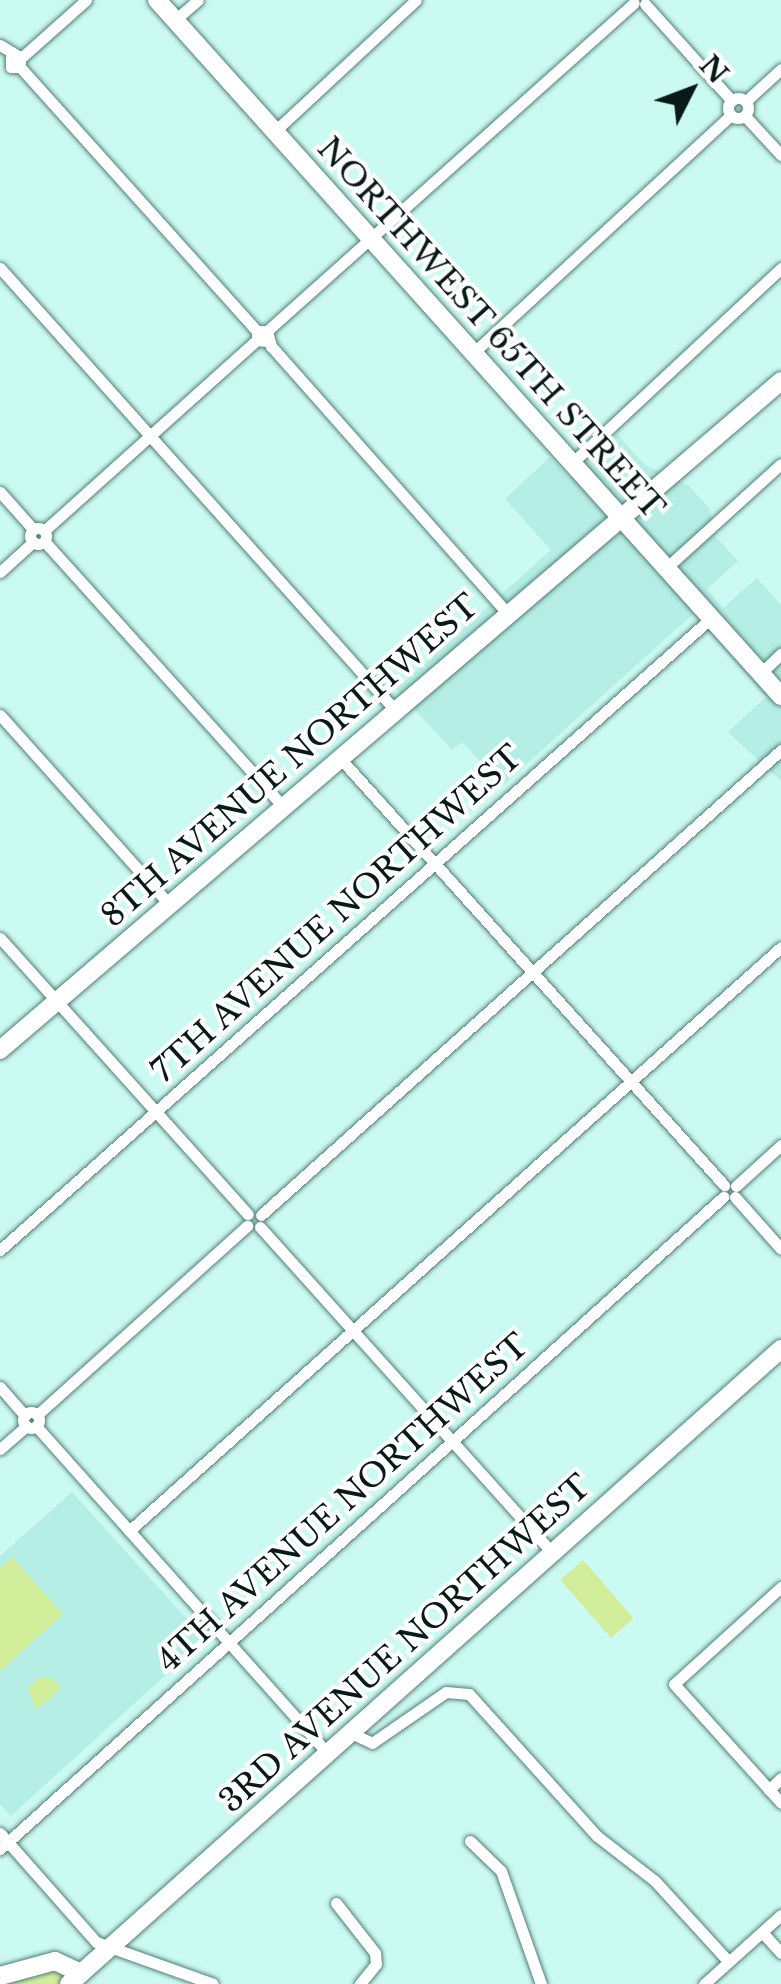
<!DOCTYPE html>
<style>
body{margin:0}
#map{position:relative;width:781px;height:1984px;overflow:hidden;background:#cbfaf2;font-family:"Libre Baskerville",serif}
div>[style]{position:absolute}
.built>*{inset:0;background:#b5eee5}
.green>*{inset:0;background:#d2ee9b;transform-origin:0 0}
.roads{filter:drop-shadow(0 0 2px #527e77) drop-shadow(0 0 2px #527e77)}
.street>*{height:11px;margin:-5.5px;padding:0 5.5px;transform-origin:5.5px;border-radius:5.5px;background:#fff}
.street>.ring{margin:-5.5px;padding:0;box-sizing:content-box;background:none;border:11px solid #fff;border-radius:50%}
.secondary>*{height:18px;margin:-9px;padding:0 9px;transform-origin:9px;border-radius:9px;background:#fff}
span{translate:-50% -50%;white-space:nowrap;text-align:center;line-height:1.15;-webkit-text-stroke:8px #fff;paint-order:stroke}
.street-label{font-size:32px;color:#081a17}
.north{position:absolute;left:641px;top:40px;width:100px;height:100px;-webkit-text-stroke:8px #fff;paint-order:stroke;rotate:48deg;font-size:28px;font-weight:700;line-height:40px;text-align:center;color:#081a17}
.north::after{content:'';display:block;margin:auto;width:35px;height:45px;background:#081a17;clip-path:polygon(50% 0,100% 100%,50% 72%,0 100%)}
</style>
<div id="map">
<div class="built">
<div style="clip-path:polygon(617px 434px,645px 465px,688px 485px,710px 509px,715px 536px,738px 561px,707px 589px,723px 608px,757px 578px,781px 605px,781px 781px,728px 732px,766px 697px,693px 614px,502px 786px,462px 742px,452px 750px,396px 689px,551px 550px,505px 499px,550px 457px,569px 478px)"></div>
<div style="clip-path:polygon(72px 1492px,205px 1639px,11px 1816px,0 1804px,0 1556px)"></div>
</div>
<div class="green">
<div style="clip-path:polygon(12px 1557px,63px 1614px,0 1671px,0 1568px)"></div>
<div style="left:583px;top:1560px;width:77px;height:30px;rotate:49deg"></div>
<div style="clip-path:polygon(39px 1677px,52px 1678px,61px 1688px,36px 1710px,28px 1687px)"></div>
<div style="clip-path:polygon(53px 1964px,68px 1977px,60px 1984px,0 1984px)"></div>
</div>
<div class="roads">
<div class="street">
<div style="left:645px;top:4px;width:130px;rotate:48.1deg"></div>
<div style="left:175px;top:20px;width:30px;rotate:-41deg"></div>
<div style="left:0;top:45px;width:23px;rotate:31deg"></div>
<div style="left:20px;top:57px;width:10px;rotate:90deg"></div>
<div style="left:20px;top:67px;width:9px;rotate:180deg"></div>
<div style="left:11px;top:67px;width:10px;rotate:-90deg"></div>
<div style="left:21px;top:58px;width:87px;rotate:-41.7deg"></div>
<div style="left:20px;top:67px;width:355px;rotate:48.1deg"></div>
<div class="ring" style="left:728px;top:98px;width:9px;height:9px"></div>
<div style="left:746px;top:101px;width:47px;rotate:-42.4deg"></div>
<div style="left:745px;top:116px;width:53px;rotate:47.3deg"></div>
<div style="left:275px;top:131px;width:192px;rotate:-42.9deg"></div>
<div style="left:0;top:268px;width:593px;rotate:48.21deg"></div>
<div style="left:267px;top:331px;width:492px;rotate:-41.8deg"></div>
<div style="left:266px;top:341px;width:9px;rotate:-174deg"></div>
<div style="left:257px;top:340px;width:9px;rotate:-90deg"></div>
<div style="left:257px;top:331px;width:10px"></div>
<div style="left:267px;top:331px;width:16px;rotate:75deg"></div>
<div style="left:271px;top:346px;width:358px;rotate:48.5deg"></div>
<div style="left:473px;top:353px;width:351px;rotate:-42.7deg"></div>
<div style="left:572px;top:463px;width:286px;rotate:-43deg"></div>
<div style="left:0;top:492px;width:50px;rotate:48.3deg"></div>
<div class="ring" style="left:30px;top:528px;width:5px;height:5px"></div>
<div style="left:45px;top:530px;width:285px;rotate:-41.9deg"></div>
<div style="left:45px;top:542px;width:354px;rotate:48deg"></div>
<div style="left:665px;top:569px;width:156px;rotate:-42.2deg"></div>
<div style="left:0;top:572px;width:45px;rotate:-42.3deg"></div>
<div style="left:761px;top:673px;width:28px;rotate:-44deg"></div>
<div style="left:0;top:715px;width:252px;rotate:48.2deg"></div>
<div style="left:339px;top:757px;width:576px;rotate:48.03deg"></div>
<div style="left:0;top:938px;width:371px;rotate:48.1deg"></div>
<div style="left:736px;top:1186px;width:61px;rotate:-42.3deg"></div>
<div style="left:735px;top:1197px;width:69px;rotate:48.5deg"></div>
<div style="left:261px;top:1215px;width:698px;rotate:-41.8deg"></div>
<div style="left:260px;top:1227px;width:438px;rotate:48.1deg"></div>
<div style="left:0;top:1250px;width:950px;rotate:-41.63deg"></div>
<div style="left:0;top:1387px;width:38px;rotate:49deg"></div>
<div class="ring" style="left:23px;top:1412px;width:5px;height:5px"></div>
<div style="left:37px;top:1415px;width:283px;rotate:-42deg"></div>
<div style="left:36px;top:1426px;width:438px;rotate:48.3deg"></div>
<div style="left:0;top:1449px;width:35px;rotate:-41deg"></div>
<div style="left:129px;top:1531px;width:875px;rotate:-41.85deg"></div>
<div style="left:781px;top:1587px;width:144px;rotate:137.8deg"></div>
<div style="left:674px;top:1684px;width:160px;rotate:48deg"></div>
<div style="left:351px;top:1733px;width:23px;rotate:25deg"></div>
<div style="left:372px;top:1743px;width:90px;rotate:-34.6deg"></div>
<div style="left:446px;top:1692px;width:23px;rotate:5deg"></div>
<div style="left:469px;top:1694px;width:191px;rotate:48deg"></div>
<div style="left:597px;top:1836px;width:73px;rotate:37.8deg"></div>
<div style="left:655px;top:1881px;width:108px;rotate:47.6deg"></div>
<div style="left:769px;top:1790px;width:17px;rotate:-45deg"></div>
<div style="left:0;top:1833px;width:145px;rotate:48.6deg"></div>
<div style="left:96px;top:1942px;width:124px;rotate:19.7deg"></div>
<div style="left:470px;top:1841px;width:43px;rotate:44.1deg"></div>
<div style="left:501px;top:1871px;width:120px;rotate:70.5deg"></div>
<div style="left:0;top:1849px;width:974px;rotate:-42.04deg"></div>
<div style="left:336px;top:1903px;width:63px;rotate:52deg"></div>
<div style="left:375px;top:1953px;width:11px;rotate:85deg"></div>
<div style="left:376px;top:1964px;width:26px;rotate:129deg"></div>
<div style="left:762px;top:1932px;width:28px;rotate:48deg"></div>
<div style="left:704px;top:1984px;width:103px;rotate:-41.9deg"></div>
</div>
<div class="secondary">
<div style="left:157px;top:0;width:935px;rotate:48.12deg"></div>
<div style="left:0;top:1050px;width:1028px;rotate:-40.58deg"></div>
<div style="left:0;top:1976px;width:57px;rotate:-15.3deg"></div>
<div style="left:55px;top:1961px;width:29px;rotate:25deg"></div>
<div style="left:69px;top:1984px;width:954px;rotate:-41.73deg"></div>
</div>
</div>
<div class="street-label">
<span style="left:491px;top:328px;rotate:48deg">NORTHWEST 65TH STREET</span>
<span style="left:290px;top:761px;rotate:-41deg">8TH AVENUE NORTHWEST</span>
<span style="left:337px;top:914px;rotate:-42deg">7TH AVENUE NORTHWEST</span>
<span style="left:343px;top:1503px;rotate:-42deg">4TH AVENUE NORTHWEST</span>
<span style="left:405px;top:1644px;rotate:-42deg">3RD AVENUE NORTHWEST</span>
</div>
<div class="north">N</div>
</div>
